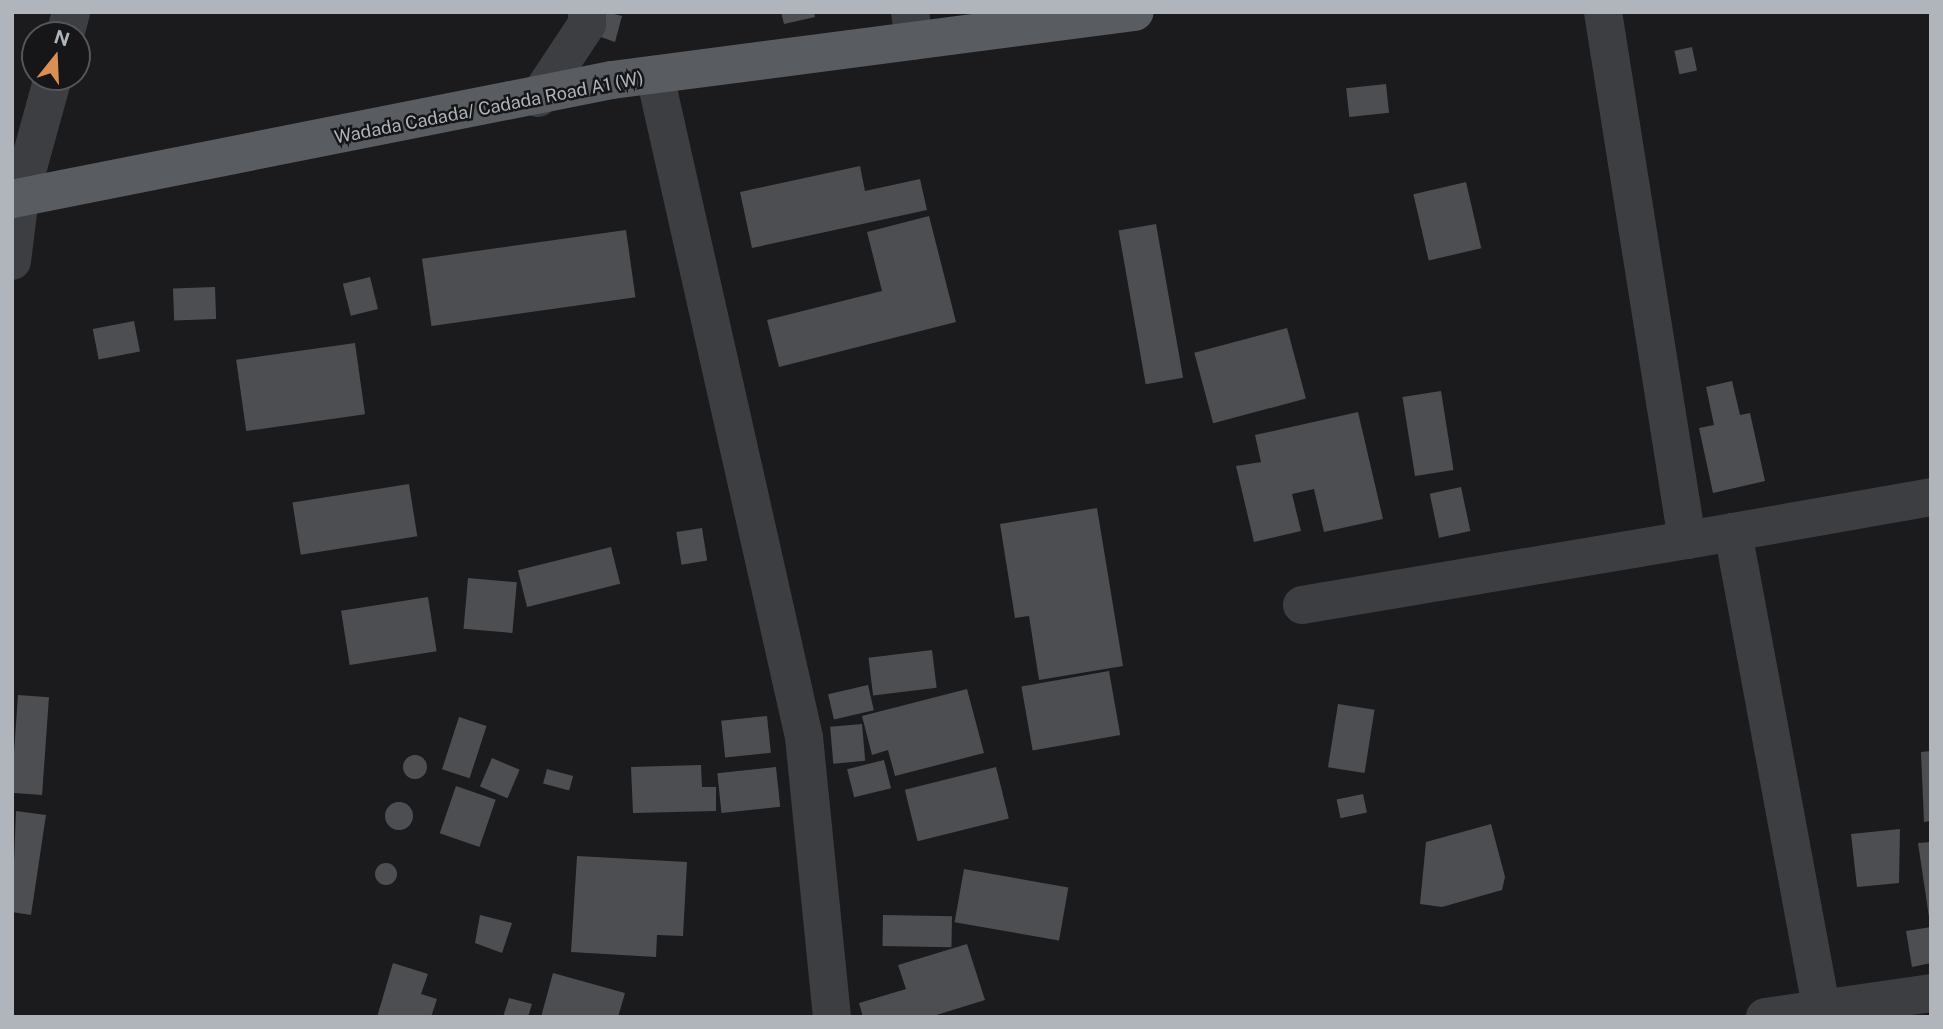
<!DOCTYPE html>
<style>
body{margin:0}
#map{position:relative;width:1943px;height:1029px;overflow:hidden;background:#1b1b1d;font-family:"Public Sans",sans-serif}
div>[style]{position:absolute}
.building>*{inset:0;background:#4d4e51;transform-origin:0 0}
.round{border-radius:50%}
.minor>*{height:38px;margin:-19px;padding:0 19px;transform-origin:19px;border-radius:19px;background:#3c3e41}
.major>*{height:38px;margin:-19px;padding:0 19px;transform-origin:19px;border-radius:19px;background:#595c60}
span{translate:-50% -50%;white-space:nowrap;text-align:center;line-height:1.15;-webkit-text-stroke:5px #161618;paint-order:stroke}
.street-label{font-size:18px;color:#afb5ba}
.frame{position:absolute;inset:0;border:14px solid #afb5ba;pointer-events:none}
.north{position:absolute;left:21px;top:21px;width:70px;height:70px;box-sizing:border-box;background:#161618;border:2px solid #535659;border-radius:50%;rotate:18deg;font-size:19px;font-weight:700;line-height:28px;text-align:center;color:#afb5ba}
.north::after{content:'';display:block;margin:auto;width:24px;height:32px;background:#dd8e52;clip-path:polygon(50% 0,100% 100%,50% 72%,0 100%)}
</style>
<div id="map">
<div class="building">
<div style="clip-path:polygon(606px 12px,622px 16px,615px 42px,598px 36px)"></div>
<div style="clip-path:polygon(781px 12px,814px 12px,815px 17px,784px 24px)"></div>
<div style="left:1692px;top:47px;width:24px;height:18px;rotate:78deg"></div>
<div style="left:1386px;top:84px;width:29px;height:40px;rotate:84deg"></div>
<div style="clip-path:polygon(860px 166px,865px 191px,920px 179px,927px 210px,752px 248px,740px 192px)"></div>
<div style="left:1466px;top:182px;width:68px;height:54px;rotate:77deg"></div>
<div style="clip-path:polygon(929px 216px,956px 322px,779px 367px,767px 320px,882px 291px,867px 232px)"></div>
<div style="left:1156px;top:224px;width:156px;height:38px;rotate:80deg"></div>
<div style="left:626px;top:230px;width:68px;height:206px;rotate:82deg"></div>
<div style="left:370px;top:277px;width:33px;height:28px;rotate:76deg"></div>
<div style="left:215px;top:287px;width:32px;height:42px;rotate:88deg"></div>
<div style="left:134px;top:321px;width:31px;height:42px;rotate:79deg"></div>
<div style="left:1287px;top:328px;width:73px;height:96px;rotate:75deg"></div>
<div style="left:355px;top:343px;width:72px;height:120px;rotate:82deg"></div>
<div style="clip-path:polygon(1732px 381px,1740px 415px,1750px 413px,1765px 481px,1713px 493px,1699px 428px,1714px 425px,1706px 387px)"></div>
<div style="left:1441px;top:391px;width:80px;height:39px;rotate:81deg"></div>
<div style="clip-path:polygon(1358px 412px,1383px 519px,1324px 532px,1314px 489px,1292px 494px,1301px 531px,1254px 542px,1236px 466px,1261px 462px,1255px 435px)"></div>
<div style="left:409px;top:484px;width:53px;height:118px;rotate:81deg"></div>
<div style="left:1461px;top:487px;width:45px;height:32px;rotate:78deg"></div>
<div style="clip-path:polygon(1097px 508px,1123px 666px,1039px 680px,1029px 616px,1015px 618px,1000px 524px)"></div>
<div style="left:702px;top:528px;width:33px;height:26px;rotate:81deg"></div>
<div style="left:611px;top:547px;width:38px;height:96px;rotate:76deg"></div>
<div style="left:468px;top:578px;width:49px;height:51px;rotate:5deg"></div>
<div style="left:428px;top:597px;width:55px;height:88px;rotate:81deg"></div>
<div style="left:932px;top:650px;width:38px;height:64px;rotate:83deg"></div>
<div style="left:1109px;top:671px;width:65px;height:89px;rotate:80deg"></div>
<div style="left:868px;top:685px;width:26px;height:41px;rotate:77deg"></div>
<div style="clip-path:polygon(967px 689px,984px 753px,895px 776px,888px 750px,872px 755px,862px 716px)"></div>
<div style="left:18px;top:695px;width:31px;height:98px;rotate:4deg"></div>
<div style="left:1338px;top:704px;width:37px;height:64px;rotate:9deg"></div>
<div style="left:767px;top:716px;width:37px;height:46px;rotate:84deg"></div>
<div style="left:459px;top:717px;width:29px;height:55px;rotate:18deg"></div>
<div style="left:862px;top:724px;width:37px;height:32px;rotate:85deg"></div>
<div style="clip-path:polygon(1931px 751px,1931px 821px,1924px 822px,1921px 752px)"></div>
<div class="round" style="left:403px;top:755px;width:24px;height:24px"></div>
<div style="left:492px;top:758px;width:30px;height:31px;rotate:23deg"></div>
<div style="left:884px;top:760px;width:29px;height:38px;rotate:76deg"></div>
<div style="clip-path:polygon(701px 765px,702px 787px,716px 787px,716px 811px,633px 813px,631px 767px)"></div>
<div style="left:776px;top:767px;width:40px;height:59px;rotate:84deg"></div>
<div style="left:996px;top:767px;width:53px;height:94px;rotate:76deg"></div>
<div style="left:547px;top:769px;width:27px;height:15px;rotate:15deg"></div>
<div style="left:456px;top:786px;width:42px;height:50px;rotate:19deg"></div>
<div style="left:1363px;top:794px;width:19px;height:27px;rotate:78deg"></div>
<div class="round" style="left:385px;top:802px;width:28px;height:28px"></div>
<div style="clip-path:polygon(16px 811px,46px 815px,31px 915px,12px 912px)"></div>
<div style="clip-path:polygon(1491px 824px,1505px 877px,1502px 890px,1442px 907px,1420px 904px,1426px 842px)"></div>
<div style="clip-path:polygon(1900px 829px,1899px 883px,1857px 887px,1851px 834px)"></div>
<div style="clip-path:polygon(1931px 842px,1931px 917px,1929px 917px,1918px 843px)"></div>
<div style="clip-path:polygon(577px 856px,687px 862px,683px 936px,657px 935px,656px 957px,571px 952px)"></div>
<div class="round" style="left:375px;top:863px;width:22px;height:22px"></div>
<div style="left:964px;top:869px;width:106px;height:54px;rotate:10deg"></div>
<div style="clip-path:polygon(480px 915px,512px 923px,502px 953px,475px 943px)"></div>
<div style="left:883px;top:915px;width:69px;height:31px;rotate:1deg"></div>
<div style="clip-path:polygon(1931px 927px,1931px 963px,1912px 967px,1906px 931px)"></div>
<div style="clip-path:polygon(967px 944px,985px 1000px,930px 1017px,863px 1017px,859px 1003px,906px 989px,898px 965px)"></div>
<div style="clip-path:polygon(393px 963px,428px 974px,421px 994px,437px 999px,431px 1017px,377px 1017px)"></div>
<div style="clip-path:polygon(553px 973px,625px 993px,618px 1017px,541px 1017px)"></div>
<div style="clip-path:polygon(509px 998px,532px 1004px,528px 1017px,503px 1017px)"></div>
</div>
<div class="minor">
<div style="left:910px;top:12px;width:29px;rotate:82deg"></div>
<div style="left:65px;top:35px;width:24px;rotate:-75deg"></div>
<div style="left:655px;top:76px;width:678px;rotate:77.3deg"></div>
<div style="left:804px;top:737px;width:281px;rotate:84.3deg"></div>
<div style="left:538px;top:98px;width:89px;rotate:-56.5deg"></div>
<div style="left:587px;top:24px;width:12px;rotate:-90deg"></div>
<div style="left:12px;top:261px;width:64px;rotate:-82.9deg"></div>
<div style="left:20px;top:197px;width:124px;rotate:-74.6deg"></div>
<div style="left:1733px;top:532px;width:201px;rotate:-10deg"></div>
<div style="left:1687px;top:540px;width:47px;rotate:-9.9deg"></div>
<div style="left:1733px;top:532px;width:493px;rotate:79.5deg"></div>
<div style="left:1302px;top:605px;width:390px;rotate:-9.6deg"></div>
<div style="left:1687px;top:540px;width:535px;rotate:-99.04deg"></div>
<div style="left:1765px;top:1017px;width:168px;rotate:-8.2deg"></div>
</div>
<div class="major">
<div style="left:12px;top:199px;width:612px;rotate:-11.22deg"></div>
<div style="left:612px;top:80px;width:527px;rotate:-7.41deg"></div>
</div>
<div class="street-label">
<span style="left:489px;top:108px;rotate:-11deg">Wadada Cadada/ Cadada Road A1 (W)</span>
</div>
<div class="frame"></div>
<div class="north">N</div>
</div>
